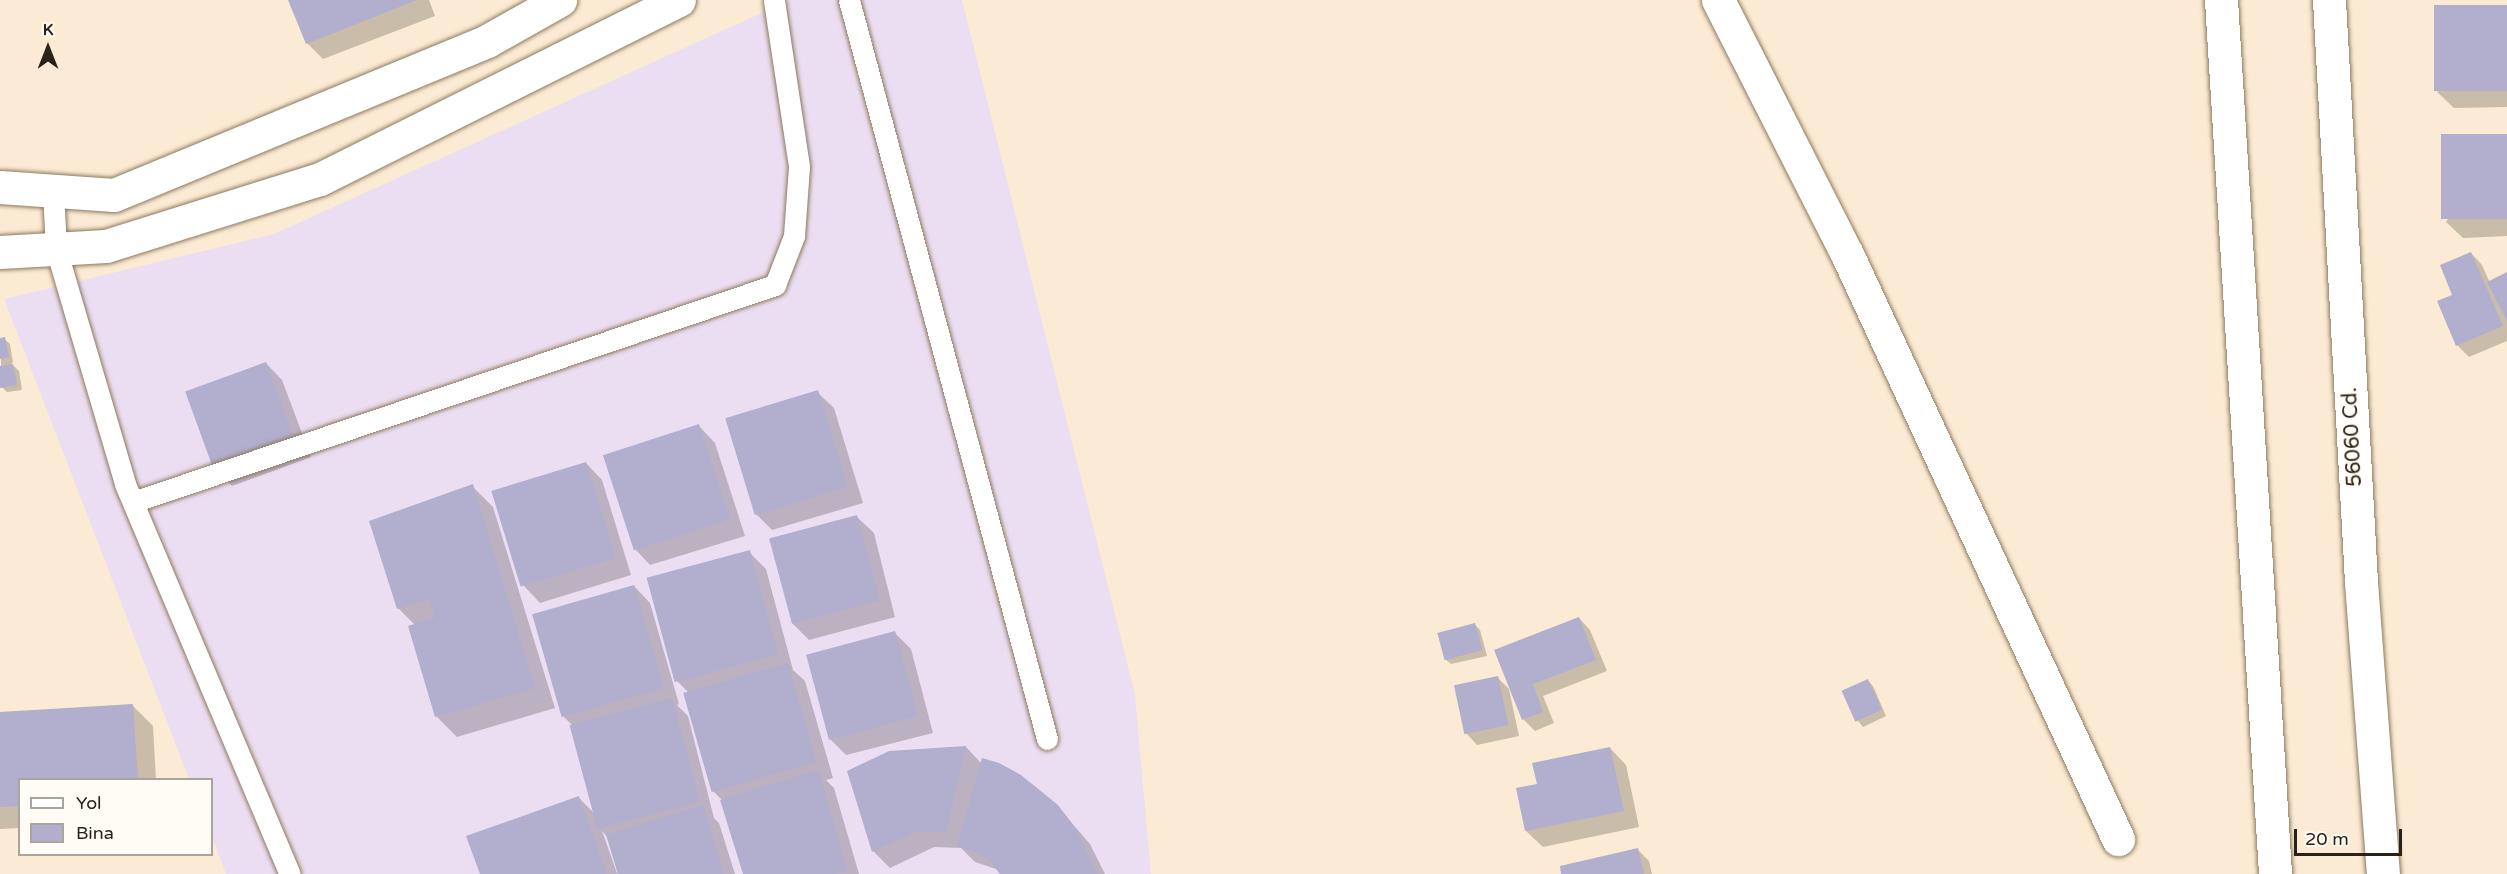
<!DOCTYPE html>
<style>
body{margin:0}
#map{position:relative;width:2507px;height:874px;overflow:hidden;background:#fcebd4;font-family:"Varela Round",sans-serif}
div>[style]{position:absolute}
.medical>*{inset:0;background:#ecdef2}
.shadow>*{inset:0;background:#0003}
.building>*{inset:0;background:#b1aece;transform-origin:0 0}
.roads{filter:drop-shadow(0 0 2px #8c7a5f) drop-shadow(0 0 2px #8c7a5f)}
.service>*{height:21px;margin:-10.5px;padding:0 10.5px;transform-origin:10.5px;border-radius:10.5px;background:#fff}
.minor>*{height:33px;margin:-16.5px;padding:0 16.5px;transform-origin:16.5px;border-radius:16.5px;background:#fff}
.tertiary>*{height:33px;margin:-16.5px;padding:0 16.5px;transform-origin:16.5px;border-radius:16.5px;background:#fff}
.secondary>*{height:33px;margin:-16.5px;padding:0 16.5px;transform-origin:16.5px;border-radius:16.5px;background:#fff}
span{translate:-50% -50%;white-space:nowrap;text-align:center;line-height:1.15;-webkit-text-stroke:4.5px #fffbf5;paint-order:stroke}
.street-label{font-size:20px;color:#2a2217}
.legend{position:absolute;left:18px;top:778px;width:195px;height:78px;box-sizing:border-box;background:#fffbf5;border:2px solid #aaa49c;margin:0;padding:8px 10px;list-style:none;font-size:18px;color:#2a2217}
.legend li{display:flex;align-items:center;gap:12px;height:30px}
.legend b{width:30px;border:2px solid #aaa49c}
.north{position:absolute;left:18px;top:18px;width:60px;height:60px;-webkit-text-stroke:4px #fffbf5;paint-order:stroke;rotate:0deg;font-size:16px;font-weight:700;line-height:24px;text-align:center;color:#2a2217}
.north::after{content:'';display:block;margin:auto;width:21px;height:27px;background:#2a2217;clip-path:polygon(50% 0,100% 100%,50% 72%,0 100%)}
.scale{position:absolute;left:2294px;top:829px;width:108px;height:27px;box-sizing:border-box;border:3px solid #2a2217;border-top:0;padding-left:8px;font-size:18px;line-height:21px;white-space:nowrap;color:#2a2217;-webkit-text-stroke:4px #fffbf5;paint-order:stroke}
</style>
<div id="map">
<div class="medical">
<div style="clip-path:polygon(790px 0,962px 0,1135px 695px,1151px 874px,226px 874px,212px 837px,212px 780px,189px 779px,4px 299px,274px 234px)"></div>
</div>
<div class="shadow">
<div style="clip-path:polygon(290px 0,429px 0,435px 16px,323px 59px,307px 43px)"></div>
<div style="clip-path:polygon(2507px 6px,2507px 107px,2454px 108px,2437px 92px)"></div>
<div style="clip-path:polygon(2507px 135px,2507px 236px,2463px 238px,2446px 222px)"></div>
<div style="clip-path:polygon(2471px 253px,2482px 265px,2490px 283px,2507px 274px,2507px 341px,2469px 357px,2457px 345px,2454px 296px)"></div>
<div style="clip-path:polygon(0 339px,4px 339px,10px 344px,13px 363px,11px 363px,19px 371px,22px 390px,7px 392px,2px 387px)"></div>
<div style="clip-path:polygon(266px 363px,282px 380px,311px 457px,232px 486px,216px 470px)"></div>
<div style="clip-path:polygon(817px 392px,834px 408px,863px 503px,772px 530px,756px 514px,727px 419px)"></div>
<div style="clip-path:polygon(699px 426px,715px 443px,745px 536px,650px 565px,634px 548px)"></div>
<div style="clip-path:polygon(586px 463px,602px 480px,631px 575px,540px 603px,524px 586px)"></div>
<div style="clip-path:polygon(472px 486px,493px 507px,555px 708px,457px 737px,436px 716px,415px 625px,398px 608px)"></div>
<div style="clip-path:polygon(857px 517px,874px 533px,895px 617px,809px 640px,792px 623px)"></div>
<div style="clip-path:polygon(749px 552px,766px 569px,793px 670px,805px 681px,833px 778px,826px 780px,834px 788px,859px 874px,745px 874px,722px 800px,713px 791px,689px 693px,677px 681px)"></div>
<div style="clip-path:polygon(evenodd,634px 586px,650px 603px,679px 704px,677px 705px,688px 716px,714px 818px,719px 823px,735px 874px,481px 874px,579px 798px,594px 813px,573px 726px,563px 716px,634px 586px,602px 831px,608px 838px,619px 873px,617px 873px,602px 831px)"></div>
<div style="clip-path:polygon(1579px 618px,1590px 630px,1607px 671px,1543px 696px,1554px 723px,1535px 731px,1523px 719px,1496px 651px)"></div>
<div style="clip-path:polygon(1474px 624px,1480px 630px,1487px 656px,1451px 664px,1445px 659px)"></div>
<div style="clip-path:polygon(895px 633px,911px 649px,933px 733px,846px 755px,830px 739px,808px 655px)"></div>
<div style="clip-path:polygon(1497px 677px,1509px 689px,1519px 736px,1477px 745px,1466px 733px)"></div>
<div style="clip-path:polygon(1868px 681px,1873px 686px,1886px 716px,1863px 727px,1858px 721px)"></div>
<div style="clip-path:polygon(132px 705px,153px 726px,156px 780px,20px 780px,20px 828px,0 829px,0 713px)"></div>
<div style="clip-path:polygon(966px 747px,982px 764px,1057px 806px,1090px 844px,1105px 874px,1001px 874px,999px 870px,975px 862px,961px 848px,934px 847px,890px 868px,874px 852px,849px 772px,889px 753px)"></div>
<div style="clip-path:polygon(1610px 748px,1626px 765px,1639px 827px,1543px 847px,1526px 831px,1539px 785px)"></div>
<div style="clip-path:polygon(1638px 850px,1649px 861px,1652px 874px,1563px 874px)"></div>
</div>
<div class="building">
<div style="clip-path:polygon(288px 0,417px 0,306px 44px)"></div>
<div style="left:2507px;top:5px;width:86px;height:73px;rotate:90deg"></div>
<div style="left:2507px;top:134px;width:85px;height:66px;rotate:90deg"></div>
<div style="clip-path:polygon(2471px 252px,2503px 326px,2456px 346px,2437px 301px,2452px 295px,2440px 265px)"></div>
<div style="clip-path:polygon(2507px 272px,2507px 321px,2487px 282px)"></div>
<div style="clip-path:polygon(5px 337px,9px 357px,0 359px,0 338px)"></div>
<div style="left:266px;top:362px;width:83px;height:86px;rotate:70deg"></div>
<div style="clip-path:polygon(13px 364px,17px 385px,0 388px,0 366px)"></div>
<div style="left:818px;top:390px;width:101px;height:97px;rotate:73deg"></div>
<div style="left:699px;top:424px;width:100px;height:101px;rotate:72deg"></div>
<div style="left:586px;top:462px;width:100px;height:99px;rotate:73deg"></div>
<div style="clip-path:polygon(473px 484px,535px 688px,435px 717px,408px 626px,435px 618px,429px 599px,397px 609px,369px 521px)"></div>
<div style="left:857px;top:515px;width:88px;height:91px;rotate:75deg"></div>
<div style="left:750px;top:550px;width:108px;height:107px;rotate:75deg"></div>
<div style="left:634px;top:585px;width:107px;height:106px;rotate:74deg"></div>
<div style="clip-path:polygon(1579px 617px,1596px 660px,1533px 684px,1543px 712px,1522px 720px,1494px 650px)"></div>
<div style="left:1475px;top:623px;width:28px;height:39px;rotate:75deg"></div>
<div style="left:895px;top:631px;width:88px;height:92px;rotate:75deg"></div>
<div style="left:788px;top:663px;width:103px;height:109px;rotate:74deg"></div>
<div style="left:1498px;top:676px;width:50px;height:45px;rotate:78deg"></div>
<div style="left:1868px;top:679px;width:34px;height:29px;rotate:66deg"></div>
<div style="left:672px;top:698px;width:107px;height:106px;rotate:75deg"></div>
<div style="clip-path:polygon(133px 704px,138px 780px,20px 780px,20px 806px,0 807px,0 712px)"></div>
<div style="clip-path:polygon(966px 746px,946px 832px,917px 831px,872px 852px,847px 771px,889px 751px)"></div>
<div style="clip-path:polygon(1610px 747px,1624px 811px,1525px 831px,1516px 788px,1537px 784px,1532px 763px)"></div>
<div style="clip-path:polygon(982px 758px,999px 763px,1021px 775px,1058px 805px,1074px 826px,1097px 874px,1000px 874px,989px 860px,980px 854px,957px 846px)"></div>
<div style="clip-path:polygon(818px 770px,847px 870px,834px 874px,743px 874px,720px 800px)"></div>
<div style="clip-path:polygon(579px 796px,607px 874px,480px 874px,466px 836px)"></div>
<div style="clip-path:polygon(703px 805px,724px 874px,618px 874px,606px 835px)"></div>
<div style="clip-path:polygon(1638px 848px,1644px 874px,1561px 874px,1560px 866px)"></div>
</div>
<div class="roads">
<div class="service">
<div style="left:849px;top:0;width:765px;rotate:75deg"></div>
<div style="left:53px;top:191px;width:58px;rotate:87deg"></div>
<div style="left:56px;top:249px;width:245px;rotate:73.6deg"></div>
<div style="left:125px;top:484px;width:423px;rotate:67.1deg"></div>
<div style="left:133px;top:502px;width:678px;rotate:-18.68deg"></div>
<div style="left:775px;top:285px;width:53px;rotate:-68.8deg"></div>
<div style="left:794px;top:236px;width:70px;rotate:-85.9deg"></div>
<div style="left:799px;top:166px;width:168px;rotate:-98.6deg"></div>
</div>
<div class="minor">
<div style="left:1718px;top:0;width:285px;rotate:63.1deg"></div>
<div style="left:1847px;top:254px;width:645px;rotate:65.14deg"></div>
</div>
<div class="tertiary">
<div style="left:0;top:187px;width:114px;rotate:4deg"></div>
<div style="left:114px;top:195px;width:404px;rotate:-22.4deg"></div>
<div style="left:487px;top:41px;width:84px;rotate:-29.3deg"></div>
<div style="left:0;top:252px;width:106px;rotate:-3.2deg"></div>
<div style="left:106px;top:246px;width:224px;rotate:-17.4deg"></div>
<div style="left:320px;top:179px;width:401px;rotate:-26.5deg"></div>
</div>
<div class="secondary">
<div style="left:2221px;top:0;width:876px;rotate:86.46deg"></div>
<div style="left:2329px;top:0;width:583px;rotate:86.85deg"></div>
<div style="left:2361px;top:582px;width:293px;rotate:85.7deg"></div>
</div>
</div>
<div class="street-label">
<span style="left:2353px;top:437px;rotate:-93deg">56060 Cd.</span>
</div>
<ul class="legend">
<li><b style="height:8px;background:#fff"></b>Yol</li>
<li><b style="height:16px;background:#b1aece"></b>Bina</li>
</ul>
<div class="north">K</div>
<div class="scale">20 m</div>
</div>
